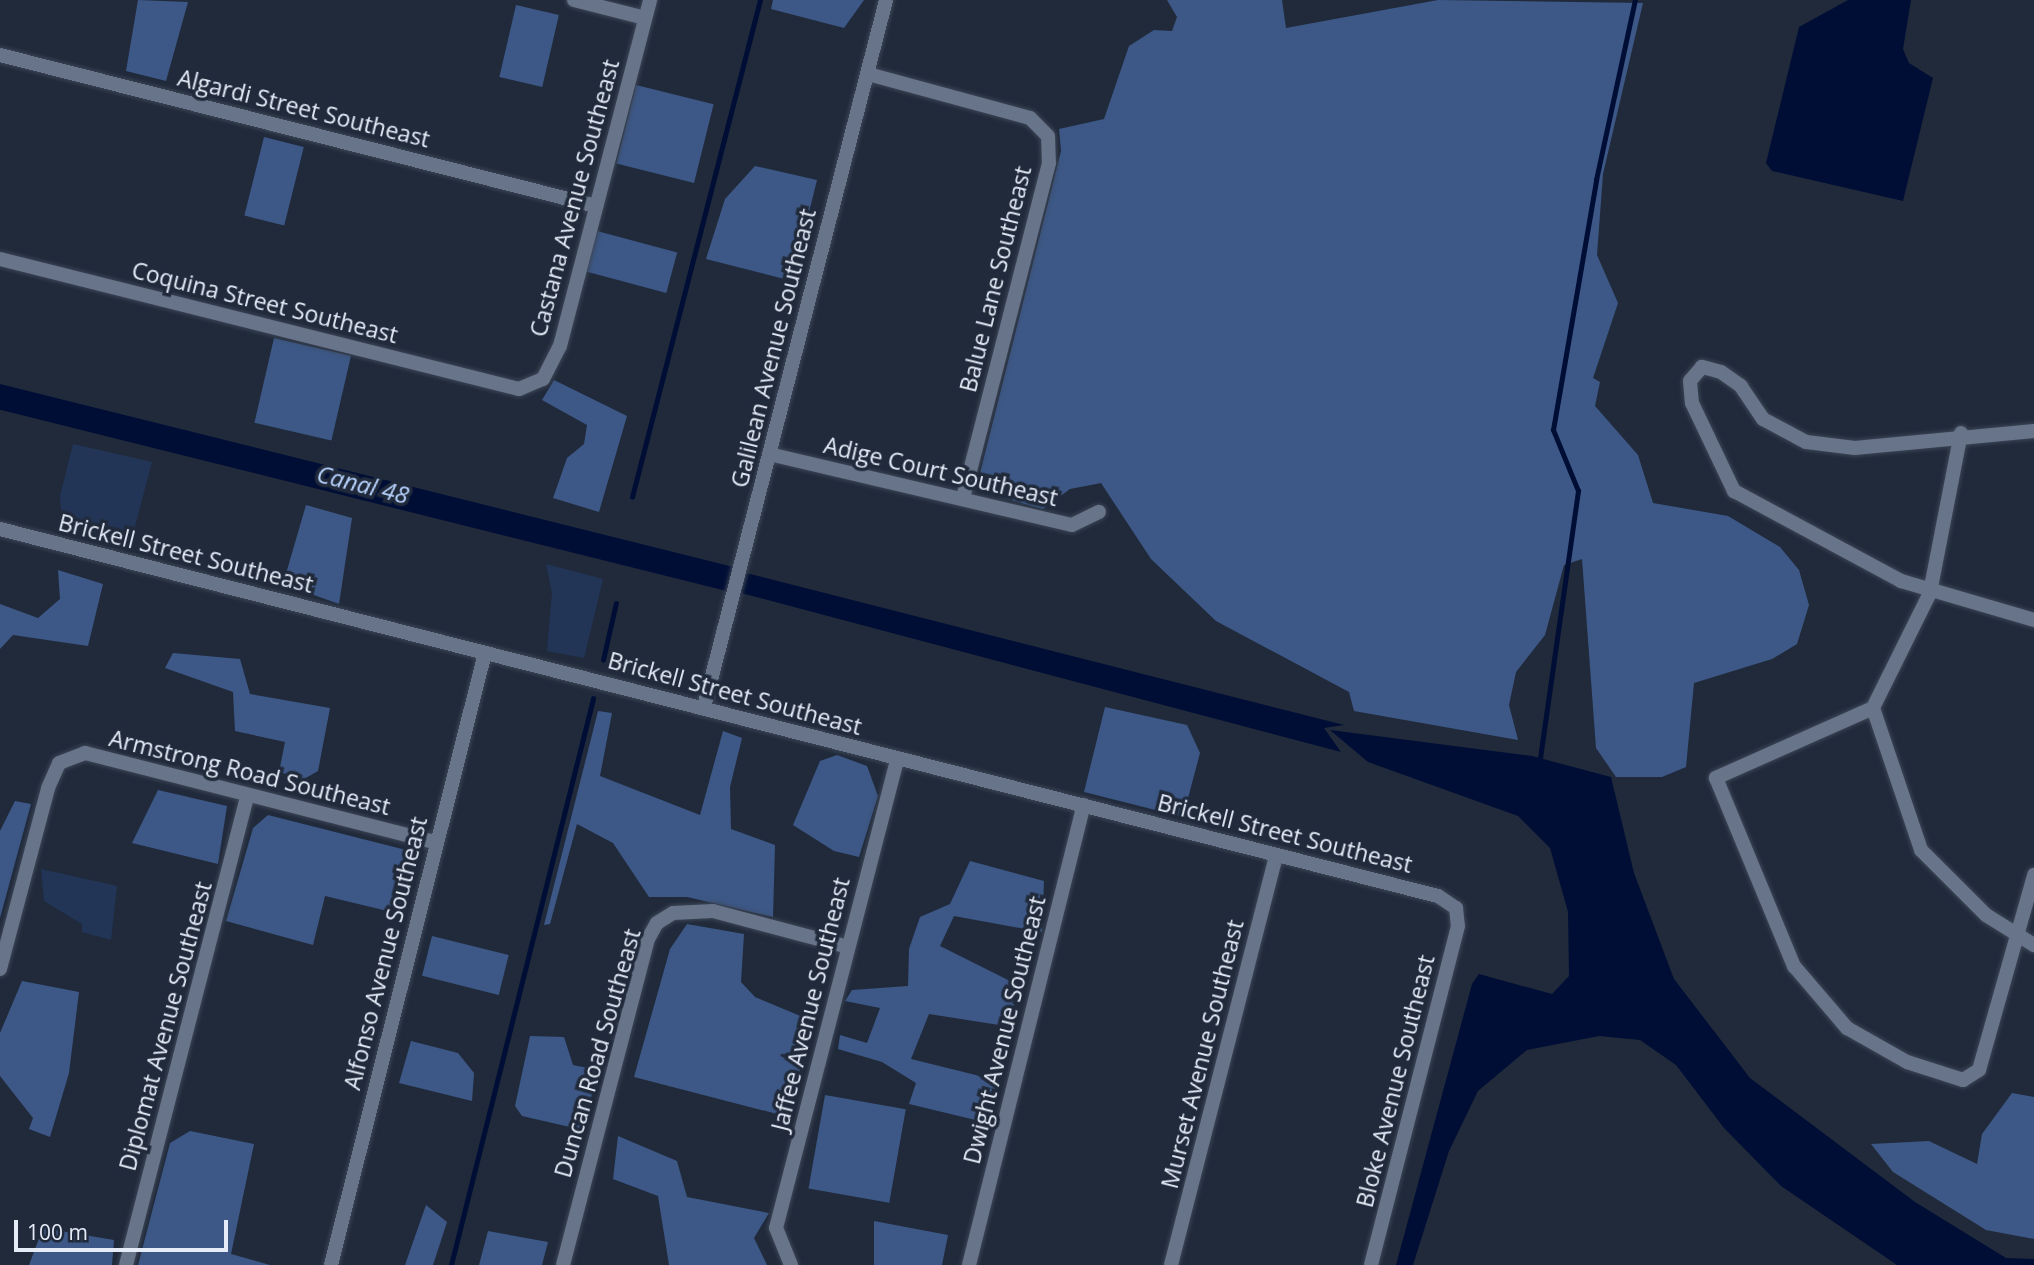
<!DOCTYPE html>
<style>
body{margin:0}
#map{position:relative;width:2034px;height:1265px;overflow:hidden;background:#202a3b;font-family:"Open Sans",sans-serif}
div>[style]{position:absolute}
.green>*{inset:0;background:#223557}
.forest>*{inset:0;background:#3d5886;transform-origin:0 0}
.water>*{inset:0;background:#000e35;transform-origin:0 0}
.stream>*{height:4.5px;margin:-2.25px;padding:0 2.25px;transform-origin:2.25px;border-radius:2.25px;background:#000e35}
.roads{filter:drop-shadow(0 0 2px #3c4555) drop-shadow(0 0 2px #3c4555)}
.minor>*{height:14px;margin:-7px;padding:0 7px;transform-origin:7px;border-radius:7px;background:#67748a}
span{translate:-50% -50%;white-space:nowrap;text-align:center;line-height:1.15;-webkit-text-stroke:7px #202a3b;paint-order:stroke}
.street-label{font-size:23px;color:#e5ecf8}
.water-label{font-size:24px;color:#b7d2fd;font-style:italic}
.scale{position:absolute;left:14px;top:1220px;width:214px;height:32px;box-sizing:border-box;border:4px solid #e5ecf8;border-top:0;padding-left:9px;font-size:21px;line-height:24px;white-space:nowrap;color:#e5ecf8;-webkit-text-stroke:5px #202a3b;paint-order:stroke}
</style>
<div id="map">
<div class="green">
<div style="clip-path:polygon(73px 444px,152px 462px,131px 541px,62px 524px,60px 496px)"></div>
<div style="clip-path:polygon(546px 564px,603px 579px,584px 658px,547px 651px,552px 593px)"></div>
<div style="clip-path:polygon(41px 869px,117px 886px,111px 940px,82px 932px,82px 924px,44px 901px)"></div>
</div>
<div class="forest">
<div style="clip-path:polygon(138px 0,188px 2px,166px 81px,126px 71px)"></div>
<div style="clip-path:polygon(773px 0,864px 0,844px 28px,771px 9px)"></div>
<div style="clip-path:polygon(1167px 0,1282px 0,1286px 28px,1438px 0,1643px 3px,1603px 174px,1597px 255px,1618px 303px,1593px 378px,1600px 382px,1595px 406px,1638px 455px,1653px 503px,1728px 516px,1780px 547px,1799px 570px,1809px 605px,1797px 644px,1772px 659px,1694px 683px,1686px 767px,1662px 777px,1616px 777px,1596px 748px,1582px 559px,1564px 565px,1545px 635px,1516px 672px,1509px 705px,1518px 740px,1354px 711px,1349px 692px,1216px 621px,1151px 559px,1101px 483px,1070px 489px,1043px 509px,986px 493px,979px 477px,1061px 151px,1059px 129px,1104px 119px,1129px 46px,1154px 30px,1172px 31px,1177px 17px)"></div>
<div style="left:516px;top:5px;width:44px;height:74px;rotate:13deg"></div>
<div style="left:636px;top:85px;width:80px;height:81px;rotate:14deg"></div>
<div style="left:264px;top:137px;width:41px;height:81px;rotate:14deg"></div>
<div style="clip-path:polygon(755px 166px,817px 180px,792px 281px,706px 259px,725px 199px)"></div>
<div style="left:597px;top:231px;width:83px;height:42px;rotate:15deg"></div>
<div style="left:274px;top:338px;width:79px;height:87px;rotate:13deg"></div>
<div style="clip-path:polygon(554px 380px,627px 416px,599px 512px,553px 498px,567px 458px,584px 444px,587px 425px,542px 400px)"></div>
<div style="clip-path:polygon(306px 505px,352px 518px,339px 604px,283px 584px)"></div>
<div style="clip-path:polygon(58px 570px,103px 584px,88px 646px,13px 635px,0 649px,0 604px,38px 618px,60px 599px)"></div>
<div style="clip-path:polygon(173px 653px,240px 659px,250px 694px,330px 708px,318px 771px,304px 779px,279px 772px,285px 742px,235px 731px,233px 692px,165px 668px)"></div>
<div style="clip-path:polygon(1105px 707px,1187px 725px,1200px 753px,1183px 817px,1084px 792px)"></div>
<div style="clip-path:polygon(598px 711px,612px 713px,600px 776px,700px 815px,723px 731px,742px 738px,730px 787px,731px 829px,775px 845px,773px 917px,687px 897px,649px 897px,613px 843px,577px 824px,550px 924px,544px 925px)"></div>
<div style="clip-path:polygon(837px 755px,867px 766px,878px 796px,859px 857px,834px 851px,793px 825px,820px 761px)"></div>
<div style="clip-path:polygon(158px 790px,227px 806px,218px 864px,132px 843px)"></div>
<div style="clip-path:polygon(15px 801px,31px 804px,0 918px,0 831px)"></div>
<div style="clip-path:polygon(268px 815px,410px 851px,417px 870px,400px 914px,325px 896px,313px 945px,226px 921px,253px 828px)"></div>
<div style="clip-path:polygon(970px 861px,1044px 881px,1042px 932px,954px 916px,940px 946px,1016px 984px,1012px 1027px,929px 1014px,911px 1059px,1000px 1081px,988px 1123px,909px 1104px,916px 1083px,882px 1062px,838px 1049px,840px 1035px,867px 1043px,880px 1008px,845px 1001px,852px 990px,908px 986px,909px 949px,920px 917px,950px 904px)"></div>
<div style="clip-path:polygon(687px 924px,744px 934px,741px 982px,755px 997px,810px 1020px,793px 1104px,777px 1114px,634px 1077px,670px 949px)"></div>
<div style="left:432px;top:936px;width:79px;height:41px;rotate:14deg"></div>
<div style="clip-path:polygon(22px 981px,79px 992px,69px 1073px,50px 1137px,29px 1129px,33px 1118px,0 1076px,0 1033px)"></div>
<div style="clip-path:polygon(530px 1036px,564px 1037px,573px 1065px,598px 1070px,583px 1130px,522px 1116px,515px 1106px)"></div>
<div style="clip-path:polygon(411px 1041px,458px 1053px,474px 1073px,472px 1101px,399px 1083px)"></div>
<div style="clip-path:polygon(2012px 1093px,2034px 1097px,2034px 1239px,1986px 1230px,1893px 1172px,1871px 1144px,1929px 1141px,1977px 1164px,1982px 1134px)"></div>
<div style="left:825px;top:1095px;width:82px;height:95px;rotate:10deg"></div>
<div style="clip-path:polygon(190px 1131px,254px 1144px,231px 1254px,270px 1265px,138px 1265px,170px 1143px)"></div>
<div style="clip-path:polygon(618px 1136px,677px 1161px,687px 1197px,769px 1213px,754px 1238px,767px 1265px,669px 1265px,658px 1196px,613px 1179px)"></div>
<div style="clip-path:polygon(426px 1205px,447px 1222px,433px 1265px,405px 1265px)"></div>
<div style="clip-path:polygon(874px 1221px,948px 1235px,942px 1265px,874px 1265px)"></div>
<div style="clip-path:polygon(43px 1228px,114px 1240px,112px 1265px,29px 1265px)"></div>
<div style="clip-path:polygon(488px 1231px,548px 1242px,542px 1265px,479px 1265px)"></div>
</div>
<div class="water">
<div style="clip-path:polygon(1848px 0,1911px 0,1903px 49px,1909px 63px,1933px 78px,1903px 201px,1772px 171px,1766px 163px,1799px 27px)"></div>
<div style="left:0;top:384px;width:755px;height:25px;rotate:14deg"></div>
<div style="clip-path:polygon(746px 573px,1344px 725px,1324px 728px,1341px 752px,741px 593px)"></div>
<div style="clip-path:polygon(1330px 730px,1532px 756px,1611px 777px,1634px 873px,1674px 979px,1750px 1078px,1915px 1202px,2006px 1258px,2034px 1259px,2034px 1265px,1897px 1265px,1781px 1186px,1724px 1128px,1676px 1065px,1640px 1040px,1599px 1036px,1527px 1050px,1478px 1091px,1449px 1151px,1413px 1265px,1396px 1265px,1472px 984px,1479px 974px,1552px 994px,1569px 976px,1568px 912px,1550px 848px,1518px 816px,1368px 762px)"></div>
</div>
<div class="stream">
<div style="left:632px;top:497px;width:513px;rotate:-75.56deg"></div>
<div style="left:603px;top:660px;width:58px;rotate:-77.2deg"></div>
<div style="left:1540px;top:758px;width:270px;rotate:-81.9deg"></div>
<div style="left:1578px;top:491px;width:66px;rotate:-112.3deg"></div>
<div style="left:1553px;top:430px;width:254px;rotate:-80.2deg"></div>
<div style="left:1596px;top:180px;width:184px;rotate:-77.8deg"></div>
<div style="left:451px;top:1265px;width:584px;rotate:-75.92deg"></div>
</div>
<div class="roads">
<div class="minor">
<div style="left:574px;top:0;width:73px;rotate:14.2deg"></div>
<div style="left:0;top:55px;width:615px;rotate:14.22deg"></div>
<div style="left:868px;top:74px;width:168px;rotate:15.2deg"></div>
<div style="left:1030px;top:118px;width:25px;rotate:45deg"></div>
<div style="left:1048px;top:136px;width:27px;rotate:88deg"></div>
<div style="left:1049px;top:163px;width:346px;rotate:104.4deg"></div>
<div style="left:0;top:259px;width:535px;rotate:14.06deg"></div>
<div style="left:519px;top:389px;width:26px;rotate:-23deg"></div>
<div style="left:543px;top:379px;width:37px;rotate:-63deg"></div>
<div style="left:560px;top:346px;width:358px;rotate:-75.4deg"></div>
<div style="left:2034px;top:431px;width:180px;rotate:174.6deg"></div>
<div style="left:1855px;top:448px;width:49px;rotate:-173deg"></div>
<div style="left:1806px;top:442px;width:49px;rotate:-151.9deg"></div>
<div style="left:1763px;top:419px;width:40px;rotate:-124deg"></div>
<div style="left:1741px;top:386px;width:24px;rotate:-145deg"></div>
<div style="left:1721px;top:372px;width:20px;rotate:-165deg"></div>
<div style="left:1702px;top:367px;width:18px;rotate:131deg"></div>
<div style="left:1690px;top:381px;width:22px;rotate:85deg"></div>
<div style="left:1692px;top:403px;width:98px;rotate:64.5deg"></div>
<div style="left:1734px;top:491px;width:190px;rotate:28.3deg"></div>
<div style="left:1901px;top:581px;width:139px;rotate:16.3deg"></div>
<div style="left:1961px;top:433px;width:163px;rotate:101deg"></div>
<div style="left:1930px;top:593px;width:128px;rotate:116.4deg"></div>
<div style="left:1873px;top:708px;width:172px;rotate:156deg"></div>
<div style="left:1716px;top:778px;width:204px;rotate:67.5deg"></div>
<div style="left:1794px;top:966px;width:82px;rotate:49.5deg"></div>
<div style="left:1847px;top:1028px;width:69px;rotate:29.5deg"></div>
<div style="left:1907px;top:1062px;width:59px;rotate:17.8deg"></div>
<div style="left:1963px;top:1080px;width:19px;rotate:-32deg"></div>
<div style="left:1979px;top:1070px;width:203px;rotate:-74.2deg"></div>
<div style="left:769px;top:454px;width:311px;rotate:13.2deg"></div>
<div style="left:1072px;top:525px;width:30px;rotate:-26deg"></div>
<div style="left:0;top:529px;width:1484px;rotate:14.32deg"></div>
<div style="left:1438px;top:896px;width:22px;rotate:34deg"></div>
<div style="left:1456px;top:908px;width:18px;rotate:84deg"></div>
<div style="left:1458px;top:926px;width:350px;rotate:104.4deg"></div>
<div style="left:704px;top:707px;width:730px;rotate:-75.56deg"></div>
<div style="left:1873px;top:708px;width:150px;rotate:71.3deg"></div>
<div style="left:1921px;top:850px;width:92px;rotate:45deg"></div>
<div style="left:1986px;top:915px;width:57px;rotate:32deg"></div>
<div style="left:0;top:969px;width:187px;rotate:-75.1deg"></div>
<div style="left:48px;top:788px;width:27px;rotate:-66deg"></div>
<div style="left:59px;top:763px;width:28px;rotate:-21deg"></div>
<div style="left:85px;top:753px;width:361px;rotate:14.3deg"></div>
<div style="left:126px;top:1265px;width:483px;rotate:-75.5deg"></div>
<div style="left:331px;top:1265px;width:631px;rotate:-75.88deg"></div>
<div style="left:563px;top:1265px;width:337px;rotate:-75.4deg"></div>
<div style="left:648px;top:939px;width:18px;rotate:-61deg"></div>
<div style="left:657px;top:923px;width:19px;rotate:-32deg"></div>
<div style="left:673px;top:913px;width:40px;rotate:-2.9deg"></div>
<div style="left:713px;top:911px;width:140px;rotate:14.9deg"></div>
<div style="left:791px;top:1265px;width:40px;rotate:-112deg"></div>
<div style="left:776px;top:1228px;width:484px;rotate:-75.5deg"></div>
<div style="left:969px;top:1265px;width:474px;rotate:-76deg"></div>
<div style="left:1171px;top:1265px;width:423px;rotate:-75.6deg"></div>
</div>
</div>
<div class="street-label">
<span style="left:304px;top:108px;rotate:14deg">Algardi Street Southeast</span>
<span style="left:574px;top:198px;rotate:-75deg">Castana Avenue Southeast</span>
<span style="left:995px;top:279px;rotate:-76deg">Balue Lane Southeast</span>
<span style="left:265px;top:302px;rotate:14deg">Coquina Street Southeast</span>
<span style="left:773px;top:348px;rotate:-76deg">Galilean Avenue Southeast</span>
<span style="left:941px;top:471px;rotate:13deg">Adige Court Southeast</span>
<span style="left:186px;top:553px;rotate:14deg">Brickell Street Southeast</span>
<span style="left:735px;top:693px;rotate:15deg">Brickell Street Southeast</span>
<span style="left:250px;top:772px;rotate:14deg">Armstrong Road Southeast</span>
<span style="left:1285px;top:833px;rotate:14deg">Brickell Street Southeast</span>
<span style="left:385px;top:953px;rotate:-76deg">Alfonso Avenue Southeast</span>
<span style="left:810px;top:1004px;rotate:-76deg">Jaffee Avenue Southeast</span>
<span style="left:165px;top:1026px;rotate:-75deg">Diplomat Avenue Southeast</span>
<span style="left:1004px;top:1030px;rotate:-76deg">Dwight Avenue Southeast</span>
<span style="left:597px;top:1053px;rotate:-74deg">Duncan Road Southeast</span>
<span style="left:1202px;top:1054px;rotate:-76deg">Murset Avenue Southeast</span>
<span style="left:1395px;top:1081px;rotate:-76deg">Bloke Avenue Southeast</span>
</div>
<div class="water-label">
<span style="left:363px;top:484px;rotate:14deg">Canal 48</span>
</div>
<div class="scale">100 m</div>
</div>
